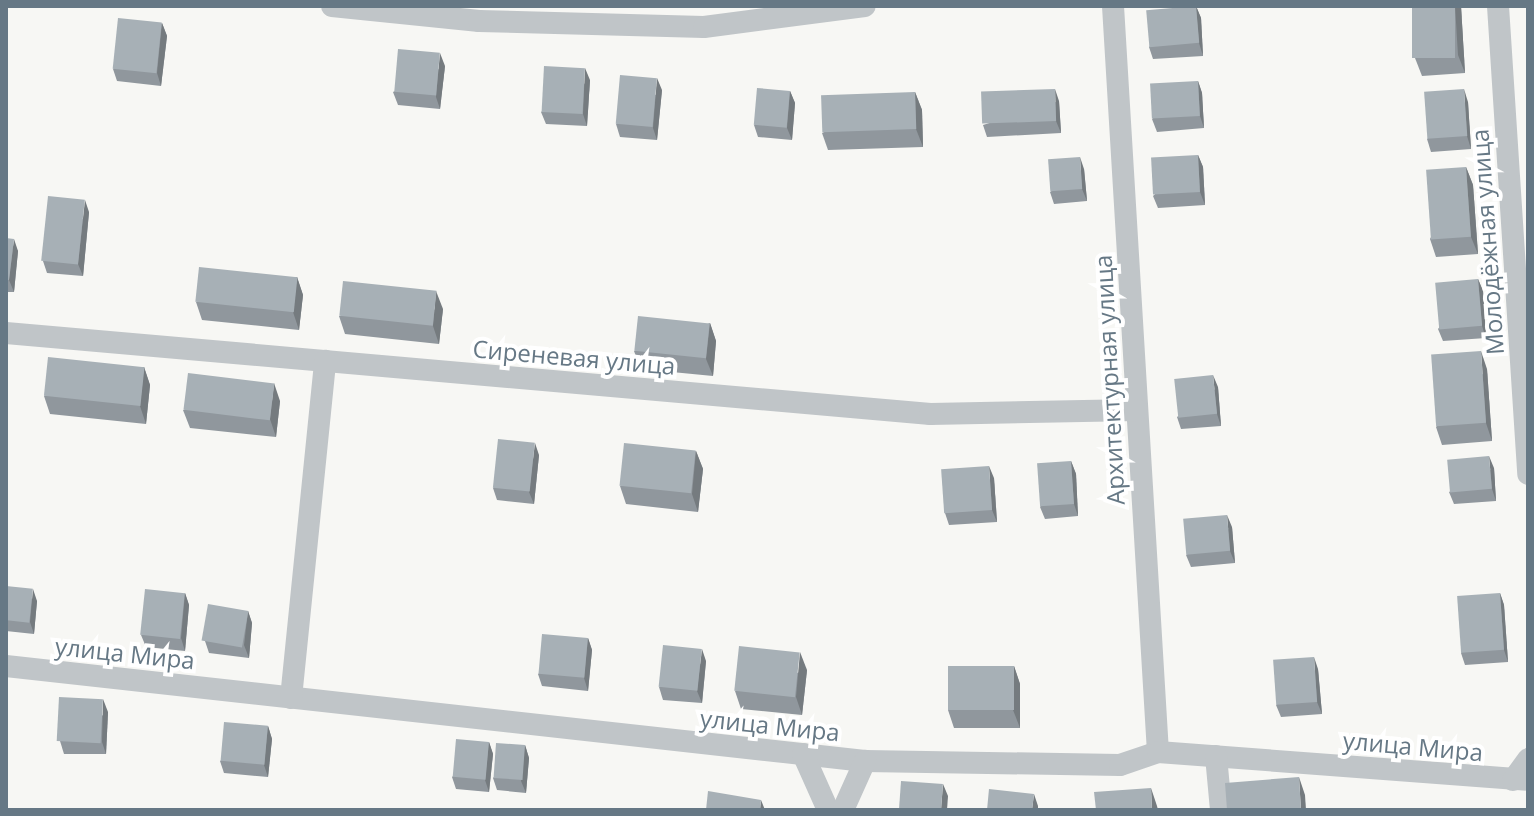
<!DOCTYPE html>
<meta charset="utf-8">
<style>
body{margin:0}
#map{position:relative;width:1534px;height:816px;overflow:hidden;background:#f7f7f4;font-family:"Open Sans",sans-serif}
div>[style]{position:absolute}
.minor>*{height:22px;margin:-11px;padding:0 11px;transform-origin:11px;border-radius:11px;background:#c0c5c8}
.wall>*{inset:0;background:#90979d}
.shaded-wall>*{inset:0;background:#757b7f}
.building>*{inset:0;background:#a7b0b6;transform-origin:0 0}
span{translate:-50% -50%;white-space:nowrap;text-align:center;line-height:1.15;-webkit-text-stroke:8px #fff;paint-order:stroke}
.street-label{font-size:24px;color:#667885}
.frame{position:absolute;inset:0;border:8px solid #667885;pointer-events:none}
</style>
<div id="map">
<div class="minor">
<div style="left:332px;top:6px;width:148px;rotate:5.8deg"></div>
<div style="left:479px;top:21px;width:225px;rotate:1.5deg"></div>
<div style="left:704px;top:27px;width:162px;rotate:-7.4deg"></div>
<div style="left:1113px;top:6px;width:747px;rotate:86.55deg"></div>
<div style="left:1498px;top:6px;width:469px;rotate:86.3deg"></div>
<div style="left:6px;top:333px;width:928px;rotate:5.01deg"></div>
<div style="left:930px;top:414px;width:207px;rotate:-1.1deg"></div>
<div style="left:6px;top:666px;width:864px;rotate:6.31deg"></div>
<div style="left:865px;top:761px;width:255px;rotate:0.9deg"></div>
<div style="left:1120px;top:765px;width:40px;rotate:-18.9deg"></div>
<div style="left:1158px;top:752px;width:371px;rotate:4.3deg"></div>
<div style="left:291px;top:698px;width:339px;rotate:-84.2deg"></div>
<div style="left:803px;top:754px;width:61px;rotate:65.9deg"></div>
<div style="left:1216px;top:756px;width:54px;rotate:84.7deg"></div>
<div style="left:1513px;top:780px;width:26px;rotate:-54deg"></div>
<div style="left:843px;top:810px;width:54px;rotate:-65.8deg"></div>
</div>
<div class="wall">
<div style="clip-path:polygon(1196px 6px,1201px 18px,1203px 56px,1153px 59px,1149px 47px)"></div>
<div style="clip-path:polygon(1412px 6px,1461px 6px,1465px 73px,1422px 76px,1415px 58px)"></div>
<div style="clip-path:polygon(162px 23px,167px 36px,161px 86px,117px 81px,113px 69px)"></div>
<div style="clip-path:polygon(445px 66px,440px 109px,398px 105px,393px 92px)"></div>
<div style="clip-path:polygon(590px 80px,587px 126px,546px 124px,541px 112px)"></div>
<div style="clip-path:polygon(1198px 81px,1202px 93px,1204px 128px,1157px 132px,1152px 119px)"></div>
<div style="clip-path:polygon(662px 90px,657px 140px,620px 137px,616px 124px)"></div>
<div style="clip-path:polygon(790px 91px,795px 103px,792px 140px,758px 137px,754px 125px)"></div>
<div style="clip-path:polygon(915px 92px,922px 110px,923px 147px,828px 150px,822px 133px)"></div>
<div style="clip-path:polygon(1059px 101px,1061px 133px,987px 137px,983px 125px)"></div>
<div style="clip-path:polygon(1468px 102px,1471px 149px,1431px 152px,1427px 139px)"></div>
<div style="clip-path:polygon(1198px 155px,1203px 167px,1205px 205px,1158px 208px,1153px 196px)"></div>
<div style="clip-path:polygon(1466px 167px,1473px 185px,1478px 254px,1436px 257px,1430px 239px)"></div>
<div style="clip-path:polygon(1084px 169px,1087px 201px,1054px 204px,1050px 192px)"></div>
<div style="clip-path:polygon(89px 212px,83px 276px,47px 273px,43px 261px)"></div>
<div style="clip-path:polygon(6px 238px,18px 251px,14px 292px,6px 292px)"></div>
<div style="clip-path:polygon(297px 277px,303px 295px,299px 330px,202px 320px,196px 302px)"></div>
<div style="clip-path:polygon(1478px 279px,1483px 291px,1486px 338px,1443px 341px,1438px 329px)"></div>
<div style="clip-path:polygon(443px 309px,439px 344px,345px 334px,339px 316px)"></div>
<div style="clip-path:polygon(710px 323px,716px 341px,713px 376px,641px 369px,634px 351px)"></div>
<div style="clip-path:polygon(144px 367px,150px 385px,146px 424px,50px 414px,44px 396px)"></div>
<div style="clip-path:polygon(1487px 369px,1492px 441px,1442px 445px,1436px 427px)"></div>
<div style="clip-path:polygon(1218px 387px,1221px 426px,1181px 429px,1177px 417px)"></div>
<div style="clip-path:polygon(280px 401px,276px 437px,190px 428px,183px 410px)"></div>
<div style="clip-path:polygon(696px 451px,703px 469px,698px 512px,626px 504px,620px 486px)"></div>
<div style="clip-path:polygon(539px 455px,534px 504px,497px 500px,493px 488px)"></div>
<div style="clip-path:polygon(1071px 461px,1076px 474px,1078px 516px,1045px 519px,1040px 507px)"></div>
<div style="clip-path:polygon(1494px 468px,1496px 501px,1454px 504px,1449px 492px)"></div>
<div style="clip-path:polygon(994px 478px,997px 522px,949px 525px,945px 513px)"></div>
<div style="clip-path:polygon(1232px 527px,1235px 563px,1191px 567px,1186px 555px)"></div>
<div style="clip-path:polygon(6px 586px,37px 601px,34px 634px,6px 631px)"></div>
<div style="clip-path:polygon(185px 593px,189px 605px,185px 651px,146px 647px,141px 635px)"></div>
<div style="clip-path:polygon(1500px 593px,1504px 605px,1508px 662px,1465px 665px,1461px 653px)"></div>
<div style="clip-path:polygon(248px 611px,252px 623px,249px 658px,209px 653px,205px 641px)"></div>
<div style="clip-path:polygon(588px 638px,592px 650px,588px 691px,542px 686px,538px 674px)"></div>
<div style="clip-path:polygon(706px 661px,702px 703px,663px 700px,659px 687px)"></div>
<div style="clip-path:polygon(1014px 666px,1020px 684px,1020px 728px,954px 728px,948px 710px)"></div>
<div style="clip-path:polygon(1318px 669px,1322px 714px,1281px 717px,1276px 705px)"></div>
<div style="clip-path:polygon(807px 670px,802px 715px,741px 709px,735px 691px)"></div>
<div style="clip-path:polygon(108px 712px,106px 754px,64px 754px,60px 741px)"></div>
<div style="clip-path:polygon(268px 726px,272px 739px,268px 777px,224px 773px,220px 761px)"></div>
<div style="clip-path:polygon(489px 742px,493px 754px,489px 792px,456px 789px,452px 777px)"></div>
<div style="clip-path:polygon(525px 745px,529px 758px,526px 793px,497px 790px,493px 778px)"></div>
</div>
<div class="shaded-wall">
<div style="clip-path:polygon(1196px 6px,1201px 18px,1203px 56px,1199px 43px)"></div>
<div style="clip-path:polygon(1455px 6px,1461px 6px,1465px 73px,1458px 55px)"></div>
<div style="clip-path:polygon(162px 23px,167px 36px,161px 86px,157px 73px)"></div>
<div style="clip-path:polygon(440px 53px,445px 66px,440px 109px,436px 97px)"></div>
<div style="clip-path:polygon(585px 68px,590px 80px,587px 126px,583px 114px)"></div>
<div style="clip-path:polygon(657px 78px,662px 90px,657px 140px,653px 128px)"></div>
<div style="clip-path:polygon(1198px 81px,1202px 93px,1204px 128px,1200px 116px)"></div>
<div style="clip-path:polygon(1055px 89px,1059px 101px,1061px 133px,1056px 121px)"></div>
<div style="clip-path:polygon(1464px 89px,1468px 102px,1471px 149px,1467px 136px)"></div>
<div style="clip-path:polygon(790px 91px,795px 103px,792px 140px,787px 128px)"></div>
<div style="clip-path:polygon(915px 92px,922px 110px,923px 147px,916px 129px)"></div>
<div style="clip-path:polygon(1198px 155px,1203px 167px,1205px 205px,1200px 192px)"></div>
<div style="clip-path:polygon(1080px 157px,1084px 169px,1087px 201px,1082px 189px)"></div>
<div style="clip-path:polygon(1466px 167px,1473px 185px,1478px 254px,1471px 237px)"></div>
<div style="clip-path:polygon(85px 200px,89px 212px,83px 276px,78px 264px)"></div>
<div style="clip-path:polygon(14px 239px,18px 251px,14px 292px,9px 280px)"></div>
<div style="clip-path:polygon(297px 277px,303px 295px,299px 330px,293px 312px)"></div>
<div style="clip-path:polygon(1478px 279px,1483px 291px,1486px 338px,1482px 326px)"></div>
<div style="clip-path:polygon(436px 291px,443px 309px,439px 344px,433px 326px)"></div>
<div style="clip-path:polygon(710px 323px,716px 341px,713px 376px,706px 359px)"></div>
<div style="clip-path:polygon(1481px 351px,1487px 369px,1492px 441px,1486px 423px)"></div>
<div style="clip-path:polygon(144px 367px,150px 385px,146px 424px,140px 406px)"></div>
<div style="clip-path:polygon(1213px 375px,1218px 387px,1221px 426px,1217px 414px)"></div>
<div style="clip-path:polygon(274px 383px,280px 401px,276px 437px,270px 419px)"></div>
<div style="clip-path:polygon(535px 443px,539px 455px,534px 504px,529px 492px)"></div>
<div style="clip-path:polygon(696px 451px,703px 469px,698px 512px,692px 494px)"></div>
<div style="clip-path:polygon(1489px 456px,1494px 468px,1496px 501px,1492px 489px)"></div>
<div style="clip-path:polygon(1071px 461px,1076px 474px,1078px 516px,1074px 504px)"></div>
<div style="clip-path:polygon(989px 466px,994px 478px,997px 522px,992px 510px)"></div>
<div style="clip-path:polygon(1227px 515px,1232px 527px,1235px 563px,1230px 551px)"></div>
<div style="clip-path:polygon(33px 589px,37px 601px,34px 634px,30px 622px)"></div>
<div style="clip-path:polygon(185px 593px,189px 605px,185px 651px,181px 638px)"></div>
<div style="clip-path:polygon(1500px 593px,1504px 605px,1508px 662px,1504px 650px)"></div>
<div style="clip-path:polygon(248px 611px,252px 623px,249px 658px,244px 645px)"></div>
<div style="clip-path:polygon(588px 638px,592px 650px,588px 691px,584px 678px)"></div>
<div style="clip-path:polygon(702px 649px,706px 661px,702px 703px,697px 691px)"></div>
<div style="clip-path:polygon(800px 652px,807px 670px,802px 715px,796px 697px)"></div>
<div style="clip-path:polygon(1314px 657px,1318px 669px,1322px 714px,1317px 702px)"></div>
<div style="clip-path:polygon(1014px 666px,1020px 684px,1020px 728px,1013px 710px)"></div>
<div style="clip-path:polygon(103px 699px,108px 712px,106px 754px,102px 742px)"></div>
<div style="clip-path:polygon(268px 726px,272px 739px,268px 777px,264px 765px)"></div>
<div style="clip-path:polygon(489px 742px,493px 754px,489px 792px,485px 780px)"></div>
<div style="clip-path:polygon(525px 745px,529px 758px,526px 793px,521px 781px)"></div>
<div style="clip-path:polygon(1299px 777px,1305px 795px,1306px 810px,1301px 810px)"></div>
<div style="clip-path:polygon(943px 784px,948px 796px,947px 810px,941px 810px)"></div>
<div style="clip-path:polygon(1151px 788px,1157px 806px,1158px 810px,1152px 810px)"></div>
<div style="clip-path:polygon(1034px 794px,1038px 806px,1038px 810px,1032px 810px)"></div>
<div style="clip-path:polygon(761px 800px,765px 810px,760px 810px)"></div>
</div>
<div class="building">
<div style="left:1196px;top:6px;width:37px;height:50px;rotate:85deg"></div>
<div style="left:1412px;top:6px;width:43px;height:52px"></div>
<div style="left:118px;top:18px;width:44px;height:51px;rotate:6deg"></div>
<div style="left:398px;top:49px;width:42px;height:43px;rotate:5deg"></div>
<div style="left:544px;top:66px;width:41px;height:46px;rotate:3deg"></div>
<div style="left:620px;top:75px;width:37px;height:49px;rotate:5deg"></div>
<div style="left:1198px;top:81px;width:35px;height:48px;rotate:87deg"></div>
<div style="left:757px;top:88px;width:33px;height:37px;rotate:5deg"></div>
<div style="left:1055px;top:89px;width:32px;height:74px;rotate:88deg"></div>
<div style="left:1464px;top:89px;width:47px;height:40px;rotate:86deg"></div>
<div style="left:915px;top:92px;width:37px;height:94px;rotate:88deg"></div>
<div style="left:1198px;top:155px;width:37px;height:47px;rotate:87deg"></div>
<div style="left:1080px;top:157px;width:32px;height:32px;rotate:86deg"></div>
<div style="left:1466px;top:167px;width:70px;height:40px;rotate:86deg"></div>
<div style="left:48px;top:196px;width:37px;height:65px;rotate:6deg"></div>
<div style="clip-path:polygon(6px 238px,14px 239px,9px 280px,6px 280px)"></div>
<div style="left:199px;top:267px;width:99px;height:35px;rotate:6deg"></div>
<div style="left:1478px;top:279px;width:47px;height:43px;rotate:85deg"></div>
<div style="left:343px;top:281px;width:94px;height:35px;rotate:6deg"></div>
<div style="left:638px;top:316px;width:72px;height:35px;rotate:6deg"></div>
<div style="left:1481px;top:351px;width:72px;height:50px;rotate:86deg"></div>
<div style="left:48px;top:357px;width:97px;height:39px;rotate:6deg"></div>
<div style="left:188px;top:373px;width:87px;height:37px;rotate:7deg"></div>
<div style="left:1213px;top:375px;width:39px;height:39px;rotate:84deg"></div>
<div style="left:498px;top:439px;width:37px;height:49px;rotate:6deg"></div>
<div style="left:624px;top:443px;width:72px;height:43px;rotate:6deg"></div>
<div style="left:1489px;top:456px;width:33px;height:42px;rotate:85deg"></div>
<div style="left:1071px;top:461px;width:43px;height:34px;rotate:86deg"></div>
<div style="left:989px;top:466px;width:44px;height:48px;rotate:86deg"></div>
<div style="left:1227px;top:515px;width:36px;height:44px;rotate:85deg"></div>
<div style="left:6px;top:586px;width:27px;height:34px;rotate:6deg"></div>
<div style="left:145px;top:589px;width:40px;height:46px;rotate:6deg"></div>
<div style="left:1500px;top:593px;width:57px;height:43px;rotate:86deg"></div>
<div style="left:208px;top:604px;width:41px;height:37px;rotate:10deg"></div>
<div style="left:542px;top:634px;width:46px;height:40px;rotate:5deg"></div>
<div style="left:663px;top:645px;width:39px;height:42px;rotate:6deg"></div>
<div style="left:739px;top:646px;width:61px;height:45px;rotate:6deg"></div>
<div style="left:1314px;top:657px;width:45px;height:41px;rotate:86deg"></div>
<div style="left:948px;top:666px;width:66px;height:44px"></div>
<div style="left:59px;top:697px;width:44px;height:44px;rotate:3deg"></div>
<div style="left:224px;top:722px;width:44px;height:39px;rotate:5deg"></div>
<div style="left:456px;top:739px;width:33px;height:38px;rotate:5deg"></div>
<div style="left:496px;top:743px;width:29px;height:35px;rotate:4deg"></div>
<div style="clip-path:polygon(1299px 777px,1301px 810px,1227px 810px,1225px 783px)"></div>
<div style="left:901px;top:781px;width:42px;height:29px;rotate:4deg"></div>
<div style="clip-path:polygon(1151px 788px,1152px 810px,1096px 810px,1094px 792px)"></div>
<div style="clip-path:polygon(989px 789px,1034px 794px,1032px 810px,987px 810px)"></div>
<div style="clip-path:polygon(708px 791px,761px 800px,760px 810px,706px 810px)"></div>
</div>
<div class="street-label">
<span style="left:1487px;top:242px;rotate:-94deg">Молодёжная улица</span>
<span style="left:574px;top:357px;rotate:5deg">Сиреневая улица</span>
<span style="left:1109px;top:380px;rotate:-93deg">Архитектурная улица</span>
<span style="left:125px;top:653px;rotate:6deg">улица Мира</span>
<span style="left:770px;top:725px;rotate:6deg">улица Мира</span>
<span style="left:1413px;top:746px;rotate:5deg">улица Мира</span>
</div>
<div class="frame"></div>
</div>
